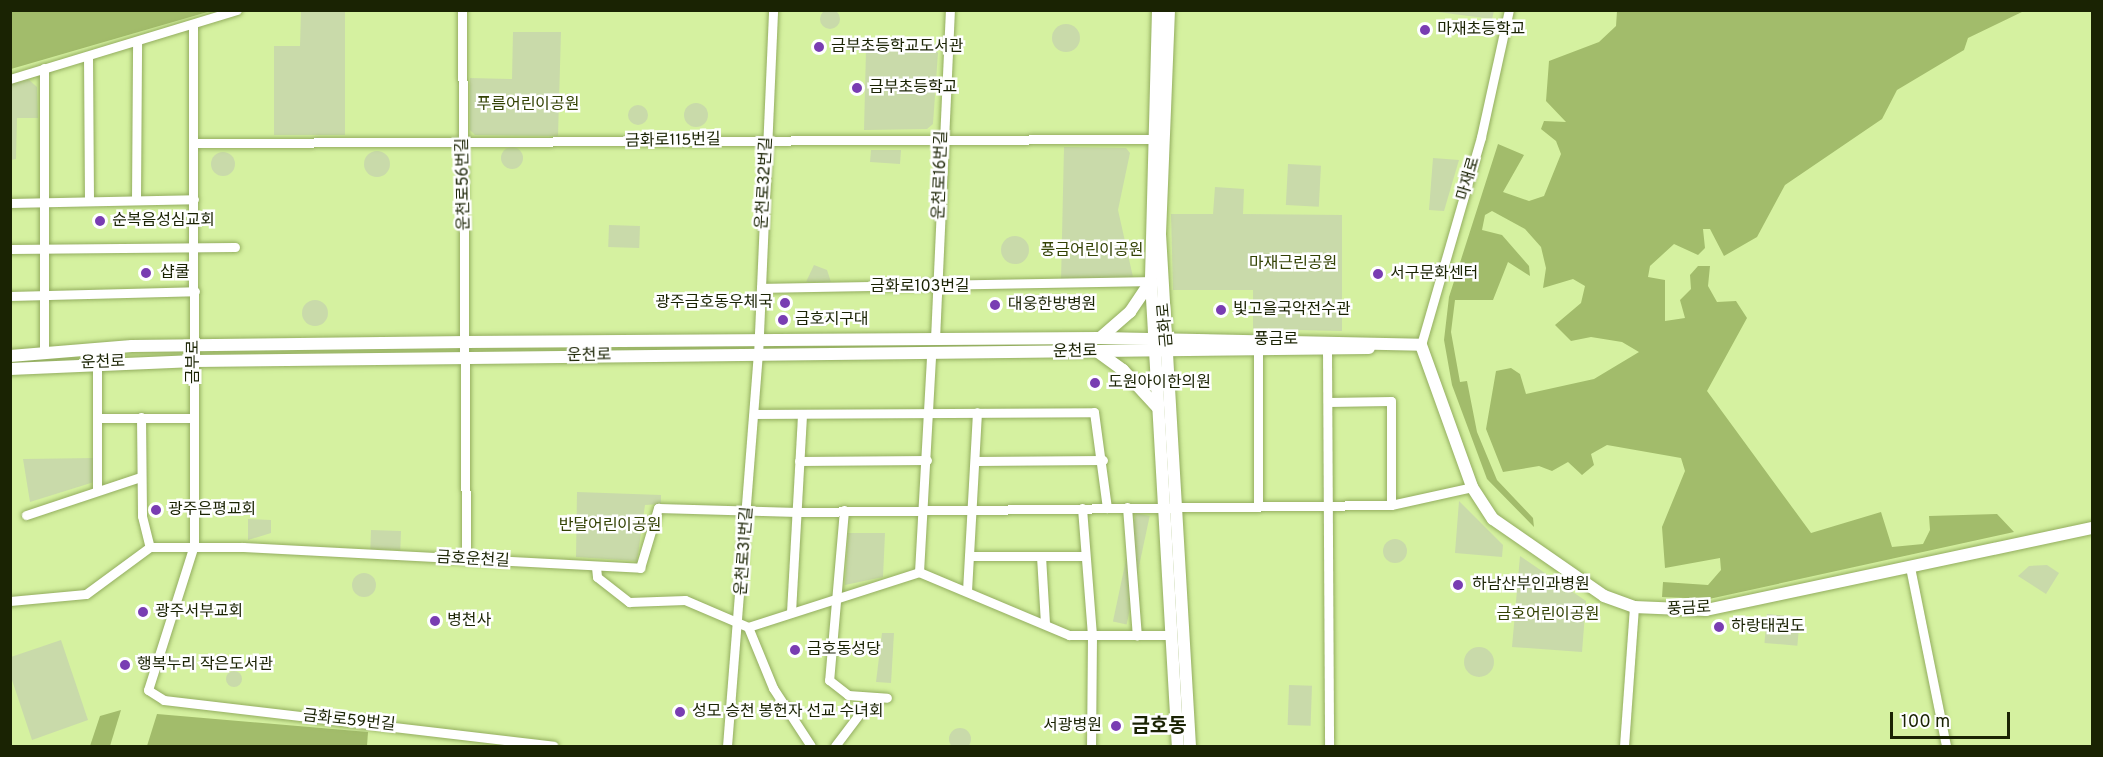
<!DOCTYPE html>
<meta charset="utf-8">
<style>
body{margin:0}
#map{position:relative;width:2103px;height:757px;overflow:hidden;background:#d5f1a0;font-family:Overpass,"Noto Sans KR",sans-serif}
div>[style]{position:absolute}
.green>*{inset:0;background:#c9daaa;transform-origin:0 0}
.round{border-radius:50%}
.forest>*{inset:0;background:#a2bc6b}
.roads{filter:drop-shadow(0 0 2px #93ad5f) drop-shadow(0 0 2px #93ad5f)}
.street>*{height:9px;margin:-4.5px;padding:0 4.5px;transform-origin:4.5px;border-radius:4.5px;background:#fff}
.secondary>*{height:12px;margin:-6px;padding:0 6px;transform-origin:6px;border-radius:6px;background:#fff}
.dots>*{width:16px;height:16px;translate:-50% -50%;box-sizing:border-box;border:3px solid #fff;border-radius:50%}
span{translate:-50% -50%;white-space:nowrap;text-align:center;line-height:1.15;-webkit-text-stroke:5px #fff;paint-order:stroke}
.poi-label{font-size:16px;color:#1a2303}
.left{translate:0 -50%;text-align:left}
.right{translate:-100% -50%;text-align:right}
.park-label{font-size:16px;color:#334204}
.street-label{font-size:16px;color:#1a2303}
.quarter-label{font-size:20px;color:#1a2303;font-weight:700}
.frame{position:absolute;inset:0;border:12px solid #1a2303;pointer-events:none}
.scale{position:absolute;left:1890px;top:712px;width:120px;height:27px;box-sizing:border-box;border:3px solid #1a2303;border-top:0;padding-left:8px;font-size:18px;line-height:21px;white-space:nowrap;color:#1a2303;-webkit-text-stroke:4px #fff;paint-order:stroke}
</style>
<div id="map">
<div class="green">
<div class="round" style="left:820px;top:9px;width:20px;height:20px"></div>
<div style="clip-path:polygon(301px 11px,345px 11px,345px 135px,274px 135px,274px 46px,300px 46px)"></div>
<div style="clip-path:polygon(1430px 11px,1494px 11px,1492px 19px)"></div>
<div class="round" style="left:1052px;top:24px;width:28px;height:28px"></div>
<div style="clip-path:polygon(513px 32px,561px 32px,558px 136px,475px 135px,470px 130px,470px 78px,512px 79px)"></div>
<div style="clip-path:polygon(866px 50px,938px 52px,933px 124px,927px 129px,864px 130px)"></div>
<div style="clip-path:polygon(28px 79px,37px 87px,38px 118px,17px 118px,16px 159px,11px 160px,10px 83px)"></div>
<div class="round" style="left:684px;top:103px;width:24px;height:24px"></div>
<div class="round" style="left:628px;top:105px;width:20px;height:20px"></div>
<div style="clip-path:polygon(1064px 147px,1126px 148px,1130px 153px,1118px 210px,1133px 277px,1061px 281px)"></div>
<div class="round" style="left:501px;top:147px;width:22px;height:22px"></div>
<div style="clip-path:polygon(871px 150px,901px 150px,900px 164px,870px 162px)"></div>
<div class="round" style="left:364px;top:151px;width:26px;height:26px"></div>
<div class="round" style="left:211px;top:152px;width:24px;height:24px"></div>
<div style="clip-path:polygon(1433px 158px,1459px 160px,1444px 211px,1429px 210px)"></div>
<div style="left:1288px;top:164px;width:33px;height:41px;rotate:3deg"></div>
<div style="clip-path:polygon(1215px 187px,1244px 189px,1243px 214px,1342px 215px,1342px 331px,1253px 329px,1253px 290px,1173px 290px,1171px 214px,1213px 214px)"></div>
<div style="left:609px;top:225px;width:31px;height:22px;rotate:2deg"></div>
<div class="round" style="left:1001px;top:236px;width:28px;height:28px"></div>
<div style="clip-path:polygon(814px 265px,827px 270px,831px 282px,806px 282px)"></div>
<div class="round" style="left:302px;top:300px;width:26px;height:26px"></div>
<div style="clip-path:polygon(94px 458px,94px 482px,30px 502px,23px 459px)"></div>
<div style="clip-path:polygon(577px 492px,661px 495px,661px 504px,645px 505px,637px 561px,576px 557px)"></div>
<div style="clip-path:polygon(1459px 501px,1503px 545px,1502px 557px,1455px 553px)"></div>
<div style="left:1136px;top:513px;width:14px;height:111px;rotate:12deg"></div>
<div style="clip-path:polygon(248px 519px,271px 520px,271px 533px,248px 540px)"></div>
<div style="left:371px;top:530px;width:30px;height:19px;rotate:2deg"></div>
<div style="clip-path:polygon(848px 533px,885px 533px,883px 577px,845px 585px)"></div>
<div class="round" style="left:1383px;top:539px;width:24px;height:24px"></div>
<div style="clip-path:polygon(1520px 556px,1586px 601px,1582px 652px,1512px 647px)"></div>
<div style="clip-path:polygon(2047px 565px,2059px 573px,2046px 594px,2018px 576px,2029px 566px)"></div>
<div class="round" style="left:352px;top:573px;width:24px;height:24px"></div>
<div style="left:1767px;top:614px;width:33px;height:29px;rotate:5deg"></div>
<div style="clip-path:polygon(882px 633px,894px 633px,891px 683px,876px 682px)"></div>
<div style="clip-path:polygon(61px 640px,88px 720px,32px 740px,11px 677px,11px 657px)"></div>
<div class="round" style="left:1464px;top:647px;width:30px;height:30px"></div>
<div class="round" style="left:226px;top:671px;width:16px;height:16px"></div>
<div style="left:1289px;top:685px;width:23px;height:40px;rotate:2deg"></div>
<div class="round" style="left:949px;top:728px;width:22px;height:22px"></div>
</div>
<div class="forest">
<div style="clip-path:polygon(11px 10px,211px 10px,211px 11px,11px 69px)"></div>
<div style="clip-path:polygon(1617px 11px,2024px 11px,1968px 38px,1964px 50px,1897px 90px,1882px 119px,1785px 185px,1757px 237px,1724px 256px,1710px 229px,1703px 229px,1705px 248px,1698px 255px,1674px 244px,1650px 266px,1648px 277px,1665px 280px,1665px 321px,1685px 318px,1680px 300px,1691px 289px,1690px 275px,1698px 266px,1710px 266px,1708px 286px,1717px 302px,1736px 301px,1747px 318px,1707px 391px,1811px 533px,1881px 512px,1892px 547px,1923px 544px,1930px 530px,1929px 516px,1997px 514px,2014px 532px,1709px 599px,1662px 597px,1663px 582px,1708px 585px,1721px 570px,1720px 558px,1665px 568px,1662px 527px,1685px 471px,1681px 458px,1607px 445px,1591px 454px,1594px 465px,1582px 475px,1568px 462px,1552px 471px,1539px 466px,1503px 472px,1486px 429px,1496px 371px,1511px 368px,1520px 374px,1526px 394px,1594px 379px,1639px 352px,1622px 342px,1591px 337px,1571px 341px,1555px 325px,1581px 303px,1585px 286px,1573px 279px,1543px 288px,1546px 268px,1541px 247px,1525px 229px,1492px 211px,1485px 215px,1482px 230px,1502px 235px,1529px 266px,1530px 276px,1508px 262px,1493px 300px,1455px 300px,1451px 332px,1460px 382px,1467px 381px,1477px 432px,1497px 480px,1533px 518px,1534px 527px,1487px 479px,1452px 385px,1444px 340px,1449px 297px,1498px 144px,1524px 155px,1503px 192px,1529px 201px,1544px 196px,1561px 154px,1556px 141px,1541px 129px,1544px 121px,1566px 122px,1546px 101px,1549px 61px,1599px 42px,1616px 26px)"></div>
<div style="clip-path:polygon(121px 710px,110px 746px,90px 746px,100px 716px)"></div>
<div style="clip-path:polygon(157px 714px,368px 732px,367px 746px,147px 746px)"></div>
</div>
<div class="roads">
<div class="street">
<div style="left:462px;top:10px;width:549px;rotate:89.58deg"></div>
<div style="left:193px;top:26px;width:519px;rotate:89.89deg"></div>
<div style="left:194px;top:545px;width:152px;rotate:107.6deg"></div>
<div style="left:148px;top:690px;width:19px;rotate:32deg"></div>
<div style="left:164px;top:700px;width:392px;rotate:6.7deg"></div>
<div style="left:88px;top:56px;width:143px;rotate:89.6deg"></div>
<div style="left:44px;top:68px;width:284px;rotate:90deg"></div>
<div style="left:10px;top:79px;width:237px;rotate:-16.9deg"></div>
<div style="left:195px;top:143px;width:956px;rotate:-0.24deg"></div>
<div style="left:136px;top:199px;width:157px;rotate:-89.6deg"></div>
<div style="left:10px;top:203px;width:184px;rotate:-1.2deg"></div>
<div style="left:10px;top:249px;width:225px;rotate:-0.5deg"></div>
<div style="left:761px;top:288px;width:390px;rotate:-1deg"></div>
<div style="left:10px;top:296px;width:185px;rotate:-1.5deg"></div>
<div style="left:935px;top:339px;width:329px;rotate:-87.4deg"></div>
<div style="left:1421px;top:345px;width:216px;rotate:-73.9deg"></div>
<div style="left:1481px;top:137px;width:130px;rotate:-77.6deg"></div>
<div style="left:1327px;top:349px;width:397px;rotate:89.7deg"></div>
<div style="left:97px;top:363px;width:125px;rotate:90deg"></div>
<div style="left:1328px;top:402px;width:63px;rotate:-0.9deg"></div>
<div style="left:1391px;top:401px;width:104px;rotate:90deg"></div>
<div style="left:754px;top:414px;width:340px;rotate:-0.3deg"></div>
<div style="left:1094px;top:412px;width:97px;rotate:82.3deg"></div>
<div style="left:141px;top:417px;width:99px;rotate:89.4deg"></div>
<div style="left:142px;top:516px;width:32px;rotate:76deg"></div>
<div style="left:98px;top:418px;width:96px"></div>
<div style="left:799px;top:461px;width:128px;rotate:-0.4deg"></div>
<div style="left:975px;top:461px;width:128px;rotate:-0.4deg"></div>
<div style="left:1258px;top:506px;width:156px;rotate:-90deg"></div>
<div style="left:1127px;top:507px;width:129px;rotate:85.6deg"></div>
<div style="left:1082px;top:508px;width:127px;rotate:85.5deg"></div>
<div style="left:1092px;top:635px;width:111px;rotate:90.5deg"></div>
<div style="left:844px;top:510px;width:171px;rotate:95deg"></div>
<div style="left:829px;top:680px;width:24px;rotate:38deg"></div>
<div style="left:848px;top:695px;width:39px;rotate:4deg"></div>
<div style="left:26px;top:515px;width:120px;rotate:-18.4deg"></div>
<div style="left:969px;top:556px;width:116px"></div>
<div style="left:1041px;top:556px;width:67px;rotate:86.6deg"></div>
<div style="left:596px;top:567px;width:10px;rotate:84deg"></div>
<div style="left:597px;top:577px;width:41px;rotate:38deg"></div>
<div style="left:629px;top:602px;width:56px;rotate:-2deg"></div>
<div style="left:685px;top:600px;width:69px;rotate:23.2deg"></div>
<div style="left:748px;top:627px;width:66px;rotate:67.7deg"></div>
<div style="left:773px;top:688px;width:69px;rotate:56.8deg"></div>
<div style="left:1910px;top:567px;width:183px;rotate:78.6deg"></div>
<div style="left:919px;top:572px;width:218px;rotate:-86.8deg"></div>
<div style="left:967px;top:591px;width:179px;rotate:-86.8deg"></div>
<div style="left:10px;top:601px;width:76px;rotate:-5.3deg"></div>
<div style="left:86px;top:594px;width:79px;rotate:-36.3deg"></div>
<div style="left:150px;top:547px;width:93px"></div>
<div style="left:243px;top:547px;width:398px;rotate:3deg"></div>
<div style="left:640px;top:568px;width:63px;rotate:-73.3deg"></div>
<div style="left:658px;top:508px;width:139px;rotate:1.6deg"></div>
<div style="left:797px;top:512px;width:594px;rotate:-0.68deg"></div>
<div style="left:1391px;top:505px;width:83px;rotate:-12.5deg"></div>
<div style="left:791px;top:612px;width:197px;rotate:-86.8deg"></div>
<div style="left:748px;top:627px;width:180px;rotate:-17.8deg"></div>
<div style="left:919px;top:572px;width:163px;rotate:22.8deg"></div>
<div style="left:1069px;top:635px;width:103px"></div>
<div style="left:727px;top:746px;width:391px;rotate:-85.5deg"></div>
<div style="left:758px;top:356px;width:346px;rotate:-87.5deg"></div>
<div style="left:835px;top:746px;width:61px;rotate:-52.9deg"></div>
<div style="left:1624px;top:746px;width:139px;rotate:-85.9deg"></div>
</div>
<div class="secondary">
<div style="left:1158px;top:10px;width:271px;rotate:91.5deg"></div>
<div style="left:1151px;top:281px;width:466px;rotate:86.7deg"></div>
<div style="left:1169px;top:10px;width:224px;rotate:92.3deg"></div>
<div style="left:1160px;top:234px;width:513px;rotate:86.65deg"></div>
<div style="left:1100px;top:338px;width:40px;rotate:-41deg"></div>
<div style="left:1130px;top:312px;width:37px;rotate:-56deg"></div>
<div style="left:1421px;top:345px;width:151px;rotate:70.2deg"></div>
<div style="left:1472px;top:487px;width:38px;rotate:57deg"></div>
<div style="left:1493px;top:519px;width:135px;rotate:34.7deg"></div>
<div style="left:1604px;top:596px;width:32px;rotate:20deg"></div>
<div style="left:1634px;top:607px;width:72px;rotate:2.4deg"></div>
<div style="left:1706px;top:610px;width:395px;rotate:-12deg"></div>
<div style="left:1098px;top:352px;width:31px;rotate:36deg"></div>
<div style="left:1123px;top:370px;width:50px;rotate:47.4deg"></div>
<div style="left:10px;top:356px;width:122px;rotate:-4.7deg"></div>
<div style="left:132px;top:346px;width:334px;rotate:-0.7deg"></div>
<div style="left:466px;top:342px;width:634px;rotate:-0.36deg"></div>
<div style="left:1100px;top:338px;width:321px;rotate:1.2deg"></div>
<div style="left:10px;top:369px;width:185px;rotate:-2.5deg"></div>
<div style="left:195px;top:361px;width:1174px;rotate:-0.63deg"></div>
</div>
</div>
<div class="dots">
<div style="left:1425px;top:30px;background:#793db2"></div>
<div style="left:819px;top:47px;background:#793db2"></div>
<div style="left:857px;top:88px;background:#793db2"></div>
<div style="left:100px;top:221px;background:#793db2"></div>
<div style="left:146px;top:273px;background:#793db2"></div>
<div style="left:1378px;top:274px;background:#793db2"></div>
<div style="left:785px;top:303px;background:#793db2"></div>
<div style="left:995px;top:305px;background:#793db2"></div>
<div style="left:1221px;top:310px;background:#793db2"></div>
<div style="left:783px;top:320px;background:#793db2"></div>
<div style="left:1095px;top:383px;background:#793db2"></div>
<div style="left:156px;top:510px;background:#793db2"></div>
<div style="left:1458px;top:585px;background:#793db2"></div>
<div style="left:143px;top:612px;background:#793db2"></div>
<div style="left:435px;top:621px;background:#793db2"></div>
<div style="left:1719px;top:627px;background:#793db2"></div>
<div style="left:795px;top:650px;background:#793db2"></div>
<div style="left:125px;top:665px;background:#793db2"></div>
<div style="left:680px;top:712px;background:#793db2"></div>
<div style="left:1116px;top:726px;background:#793db2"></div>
</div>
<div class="poi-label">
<span class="left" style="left:1437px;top:30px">마재초등학교</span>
<span class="left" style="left:831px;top:47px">금부초등학교도서관</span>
<span class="left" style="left:869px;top:88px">금부초등학교</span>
<span class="left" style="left:112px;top:221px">순복음성심교회</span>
<span class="left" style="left:160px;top:273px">샵쿨</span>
<span class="left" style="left:1390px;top:274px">서구문화센터</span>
<span class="right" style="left:773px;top:303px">광주금호동우체국</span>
<span class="left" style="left:1008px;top:305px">대웅한방병원</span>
<span class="left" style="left:1233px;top:310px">빛고을국악전수관</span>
<span class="left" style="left:795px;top:320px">금호지구대</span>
<span class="left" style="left:1108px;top:383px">도원아이한의원</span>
<span class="left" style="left:168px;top:510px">광주은평교회</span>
<span class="left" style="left:1472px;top:585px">하남산부인과병원</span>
<span class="left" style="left:155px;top:612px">광주서부교회</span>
<span class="left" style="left:447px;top:621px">병천사</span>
<span class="left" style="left:1731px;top:627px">하랑태권도</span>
<span class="left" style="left:807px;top:650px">금호동성당</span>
<span class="left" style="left:137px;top:665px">행복누리 작은도서관</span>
<span class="left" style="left:692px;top:712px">성모 승천 봉헌자 선교 수녀회</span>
<span class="right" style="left:1102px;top:726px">서광병원</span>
</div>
<div class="park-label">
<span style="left:528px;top:105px">푸름어린이공원</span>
<span style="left:1092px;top:251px">풍금어린이공원</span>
<span style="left:1293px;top:264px">마재근린공원</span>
<span style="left:610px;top:526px">반달어린이공원</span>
<span style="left:1548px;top:615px">금호어린이공원</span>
</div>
<div class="street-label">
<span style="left:673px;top:141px;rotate:-1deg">금화로115번길</span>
<span style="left:941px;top:175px;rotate:-88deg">운천로16번길</span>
<span style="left:1469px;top:179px;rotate:-74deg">마재로</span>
<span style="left:765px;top:183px;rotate:-87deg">운천로32번길</span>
<span style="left:464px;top:184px;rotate:-91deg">운천로56번길</span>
<span style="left:920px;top:287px">금화로103번길</span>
<span style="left:1166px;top:325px;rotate:-95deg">금화로</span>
<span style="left:1276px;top:340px">풍금로</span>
<span style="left:1075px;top:352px;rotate:-1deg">운천로</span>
<span style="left:589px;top:356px;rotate:-1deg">운천로</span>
<span style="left:194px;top:362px;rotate:-90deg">금부로</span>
<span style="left:103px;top:363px;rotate:-2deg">운천로</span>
<span style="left:745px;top:551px;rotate:-86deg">운천로31번길</span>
<span style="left:473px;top:560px;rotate:3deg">금호운천길</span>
<span style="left:1689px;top:609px;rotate:-3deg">풍금로</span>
<span style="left:349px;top:721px;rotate:6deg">금화로59번길</span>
</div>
<div class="quarter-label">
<span style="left:1159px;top:727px">금호동</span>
</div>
<div class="frame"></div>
<div class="scale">100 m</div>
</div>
